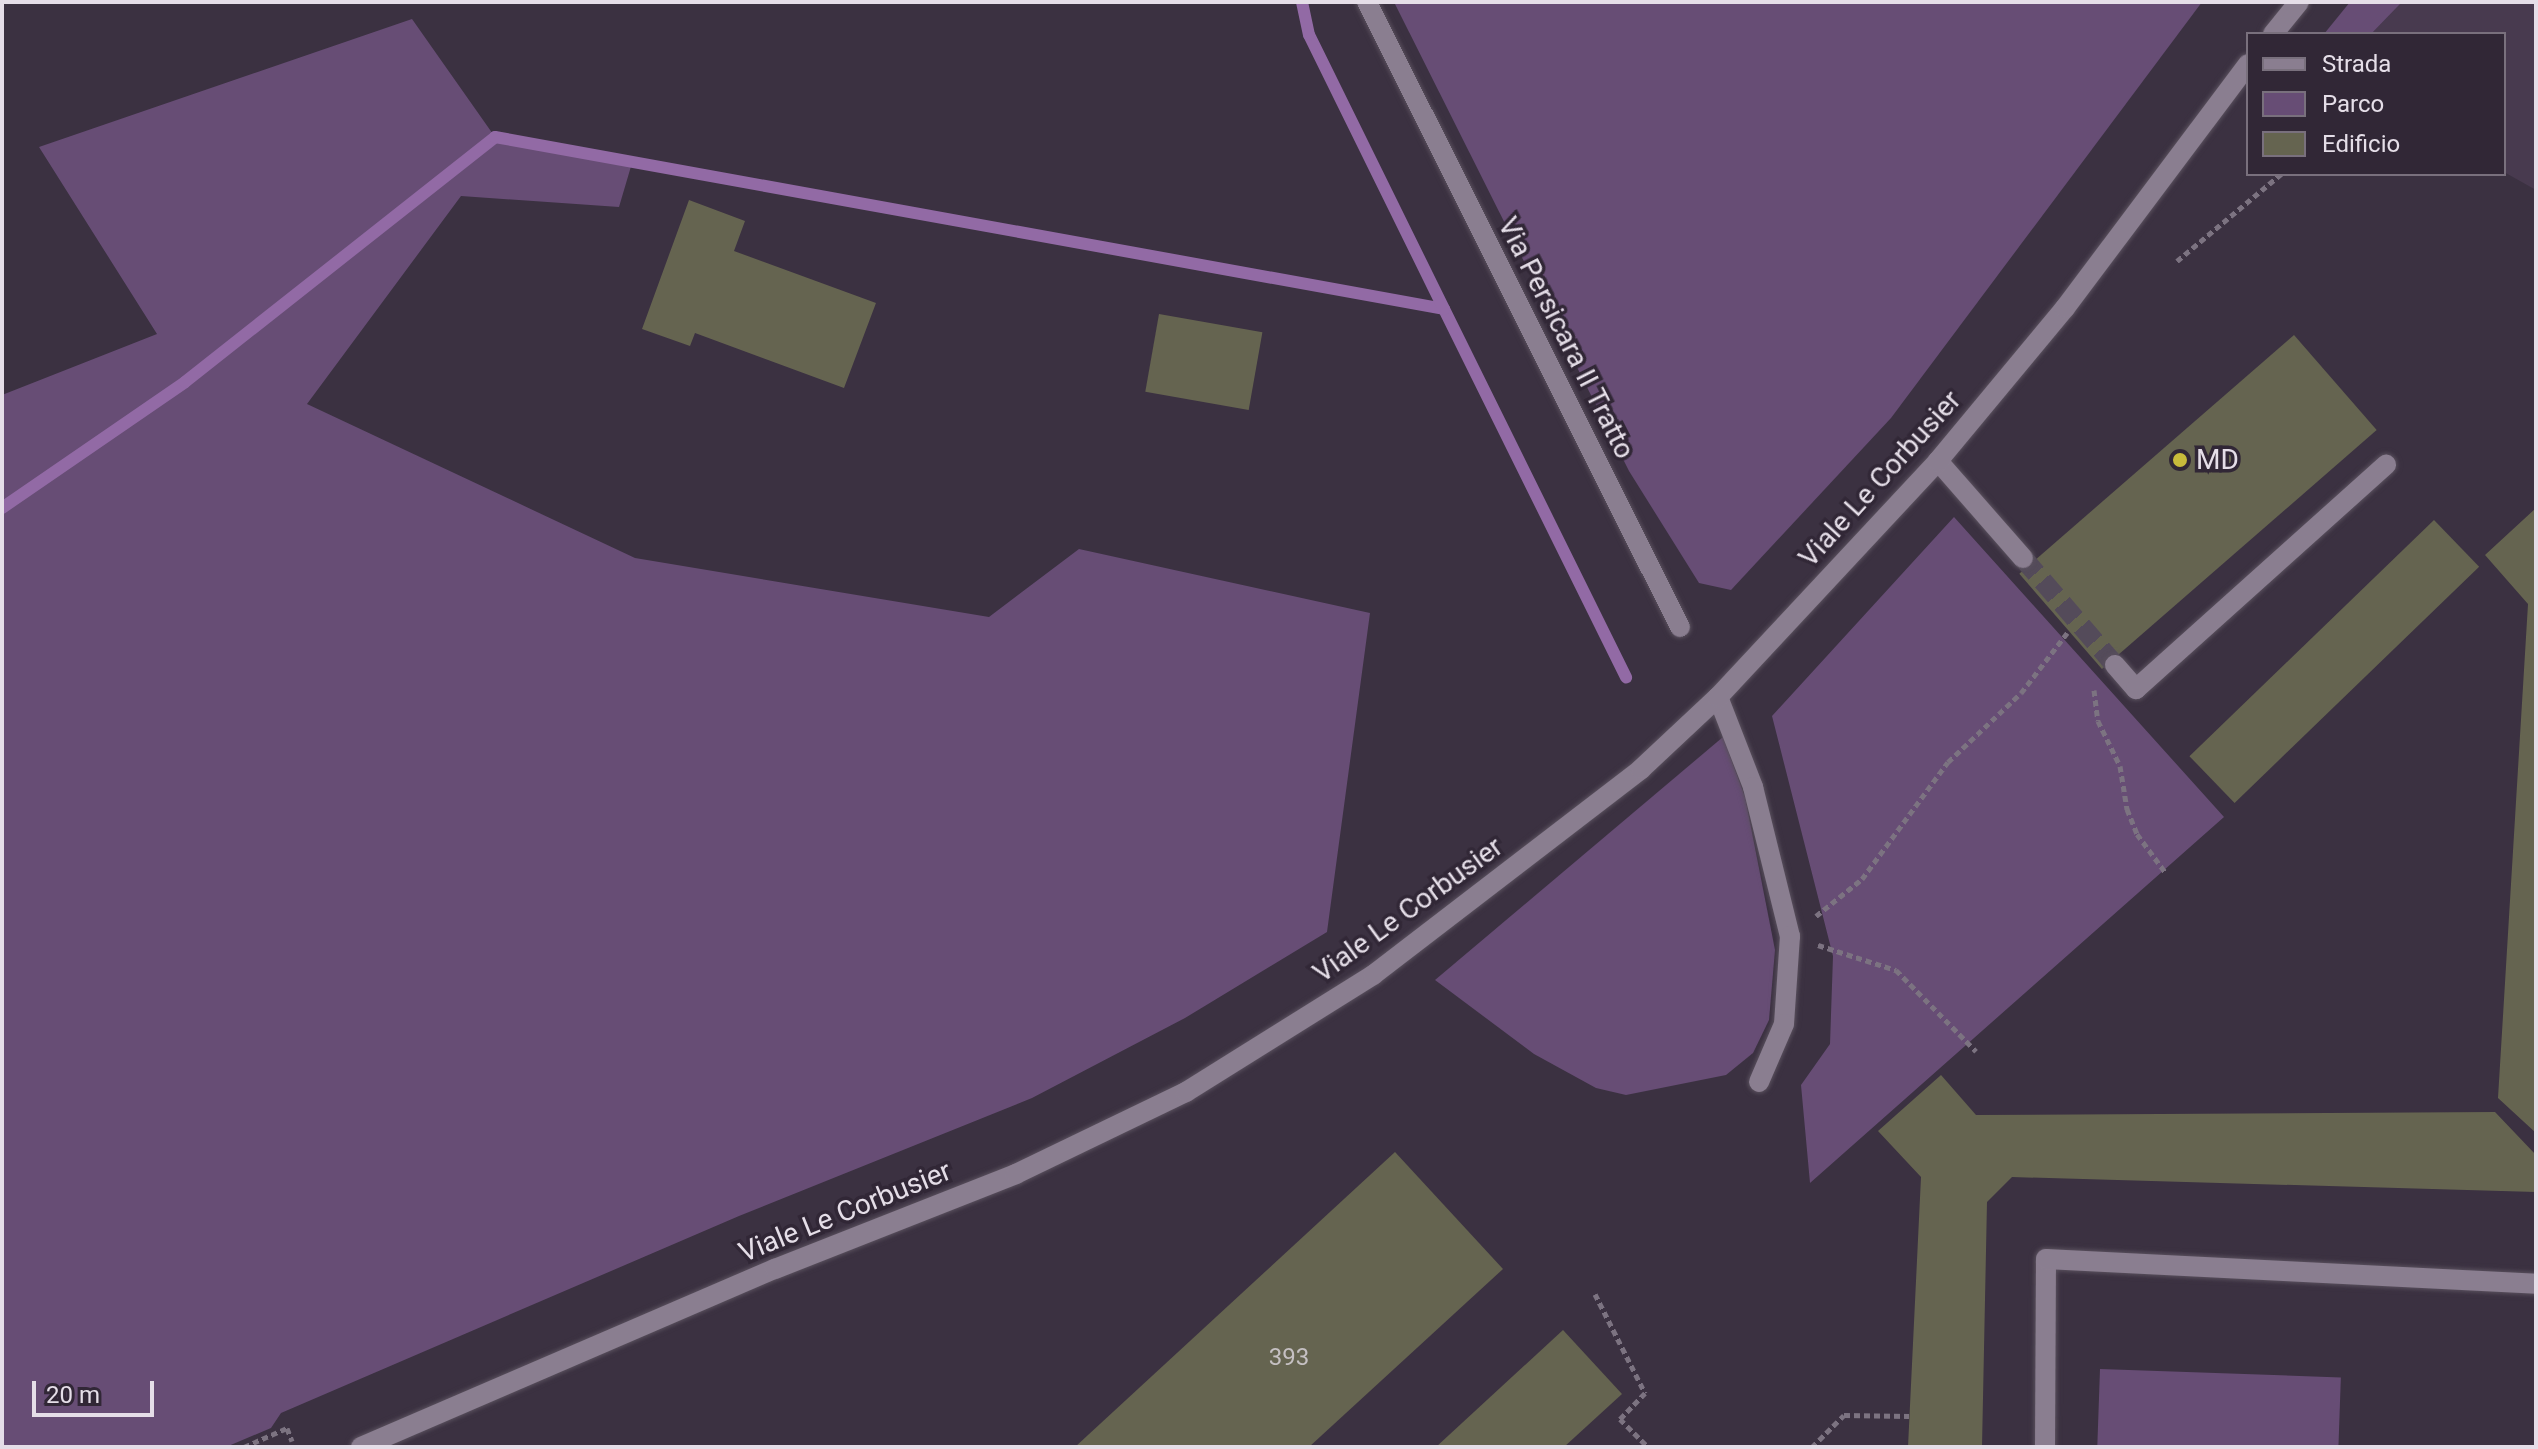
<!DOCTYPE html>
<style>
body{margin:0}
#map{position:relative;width:2538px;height:1449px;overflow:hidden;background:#3b3141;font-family:Roboto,sans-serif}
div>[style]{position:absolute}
.built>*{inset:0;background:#483a4f}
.green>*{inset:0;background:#674d75;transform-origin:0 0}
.stream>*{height:12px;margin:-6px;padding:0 6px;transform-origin:6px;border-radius:6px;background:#926aa5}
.building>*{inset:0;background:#656450;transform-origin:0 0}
.minor-tunnel>*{height:20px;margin-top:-10px;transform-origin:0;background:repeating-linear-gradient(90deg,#544b5a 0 20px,transparent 0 30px)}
.path>*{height:5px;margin-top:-2.5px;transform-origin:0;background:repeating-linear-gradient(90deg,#7c7381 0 6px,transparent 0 10px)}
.roads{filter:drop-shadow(0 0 2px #59505d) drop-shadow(0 0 2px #59505d)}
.minor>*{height:20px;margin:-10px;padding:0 10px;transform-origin:10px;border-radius:10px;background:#8a7e90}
.dots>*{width:22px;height:22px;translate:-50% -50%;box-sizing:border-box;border:4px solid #312736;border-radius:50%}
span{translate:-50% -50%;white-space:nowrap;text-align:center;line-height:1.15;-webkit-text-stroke:7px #312736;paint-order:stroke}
.number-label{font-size:24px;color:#c5c0c2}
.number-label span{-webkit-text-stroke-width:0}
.street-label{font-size:28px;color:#e5dee8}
.poi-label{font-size:28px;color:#e5dee8}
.left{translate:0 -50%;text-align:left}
.frame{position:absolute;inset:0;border:4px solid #e5dee8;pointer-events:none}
.legend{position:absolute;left:2246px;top:32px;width:260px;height:144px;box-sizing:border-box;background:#312736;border:2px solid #79707d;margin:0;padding:10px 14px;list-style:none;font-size:24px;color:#e5dee8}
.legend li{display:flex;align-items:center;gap:16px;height:40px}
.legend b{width:40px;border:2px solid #79707d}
.scale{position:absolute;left:32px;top:1381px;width:122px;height:36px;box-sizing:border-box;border:4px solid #e5dee8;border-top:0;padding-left:10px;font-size:24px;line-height:28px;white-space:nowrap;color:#e5dee8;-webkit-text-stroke:6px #312736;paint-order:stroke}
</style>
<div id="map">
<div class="built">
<div style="clip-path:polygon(2402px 2px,2536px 2px,2536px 190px,2504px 172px,2504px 34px,2371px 34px)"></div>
</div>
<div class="green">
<div style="clip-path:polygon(1394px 2px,2202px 2px,1891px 418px,1731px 590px,1699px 583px,1629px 471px)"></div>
<div style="clip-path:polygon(2350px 2px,2402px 2px,2371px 34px,2324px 34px)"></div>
<div style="clip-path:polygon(412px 19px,495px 137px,632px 163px,619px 207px,461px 196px,307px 404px,635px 558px,989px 617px,1079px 549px,1370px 613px,1327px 932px,1185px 1018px,1032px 1098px,739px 1216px,281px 1413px,271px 1428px,226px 1447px,2px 1447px,2px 395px,157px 334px,39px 147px)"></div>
<div style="clip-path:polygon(1954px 517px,2224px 817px,1810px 1183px,1801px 1085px,1830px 1044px,1833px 956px,1772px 716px)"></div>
<div style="clip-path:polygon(1723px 737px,1745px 797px,1775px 950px,1769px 1020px,1753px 1053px,1726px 1075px,1626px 1095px,1596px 1088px,1534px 1054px,1435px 980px)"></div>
<div style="left:2100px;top:1369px;width:241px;height:78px;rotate:2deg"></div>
</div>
<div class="stream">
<div style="left:1444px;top:309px;width:411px;rotate:63.7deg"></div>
<div style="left:2px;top:508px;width:222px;rotate:-34.5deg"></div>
<div style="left:185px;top:382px;width:395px;rotate:-38.3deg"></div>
<div style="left:495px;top:137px;width:964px;rotate:10.27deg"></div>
<div style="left:1444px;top:309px;width:305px;rotate:-116.2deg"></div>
<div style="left:1309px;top:35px;width:34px;rotate:-102deg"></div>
</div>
<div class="building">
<div style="clip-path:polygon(689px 200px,745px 221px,734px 251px,876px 303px,844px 388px,695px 333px,690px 346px,642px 329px)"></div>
<div style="left:1159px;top:314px;width:105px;height:79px;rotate:10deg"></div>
<div style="left:2294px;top:335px;width:126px;height:364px;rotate:49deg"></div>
<div style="clip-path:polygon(2536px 508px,2536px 1133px,2498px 1098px,2528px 604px,2485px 555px)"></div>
<div style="left:2434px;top:520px;width:65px;height:340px;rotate:46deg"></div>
<div style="clip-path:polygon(1941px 1075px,1976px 1115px,2495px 1112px,2536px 1155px,2536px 1192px,2012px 1177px,1987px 1202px,1982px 1447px,1908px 1447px,1921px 1177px,1878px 1131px)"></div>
<div style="clip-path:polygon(1395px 1152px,1503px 1269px,1309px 1447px,1075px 1447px)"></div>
<div style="clip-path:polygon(1563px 1330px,1622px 1394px,1564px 1447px,1436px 1447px)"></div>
</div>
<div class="minor-tunnel">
<div style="left:2023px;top:558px;width:141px;rotate:49.3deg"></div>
</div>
<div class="path">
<div style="left:2177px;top:261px;width:136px;rotate:-39.9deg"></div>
<div style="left:2094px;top:690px;width:31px;rotate:83deg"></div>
<div style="left:2098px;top:721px;width:50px;rotate:63.9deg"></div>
<div style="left:2120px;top:766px;width:44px;rotate:80.8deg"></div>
<div style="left:2127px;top:809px;width:27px;rotate:68deg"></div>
<div style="left:2137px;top:834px;width:47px;rotate:53.6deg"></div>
<div style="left:1816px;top:916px;width:59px;rotate:-38.8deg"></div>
<div style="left:1862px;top:879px;width:145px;rotate:-53.7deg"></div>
<div style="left:1948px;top:762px;width:100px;rotate:-43.4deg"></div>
<div style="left:2021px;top:693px;width:76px;rotate:-52.5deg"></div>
<div style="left:1818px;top:945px;width:82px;rotate:17.8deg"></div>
<div style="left:1896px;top:970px;width:114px;rotate:45.4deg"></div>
<div style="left:1595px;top:1294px;width:111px;rotate:63.2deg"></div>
<div style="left:1645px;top:1393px;width:36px;rotate:134deg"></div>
<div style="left:1620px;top:1419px;width:40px;rotate:45deg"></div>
<div style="left:244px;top:1447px;width:47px;rotate:-23.8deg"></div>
<div style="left:287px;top:1428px;width:14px;rotate:69deg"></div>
<div style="left:1812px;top:1447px;width:45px;rotate:-45deg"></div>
<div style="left:1844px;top:1415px;width:65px;rotate:0.9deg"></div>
</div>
<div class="roads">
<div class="minor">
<div style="left:1367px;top:2px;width:699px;rotate:63.4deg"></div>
<div style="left:2273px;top:34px;width:41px;rotate:-50.9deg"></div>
<div style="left:1938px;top:461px;width:129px;rotate:48.8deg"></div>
<div style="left:2115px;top:665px;width:32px;rotate:49deg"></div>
<div style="left:2136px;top:689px;width:336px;rotate:-41.9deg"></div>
<div style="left:1718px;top:697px;width:97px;rotate:68.7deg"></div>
<div style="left:1753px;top:787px;width:154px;rotate:76.1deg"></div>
<div style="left:1790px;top:936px;width:88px;rotate:93.9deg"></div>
<div style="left:1784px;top:1024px;width:63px;rotate:113.3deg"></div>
<div style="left:361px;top:1447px;width:451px;rotate:-23.3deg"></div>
<div style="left:775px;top:1269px;width:259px;rotate:-21.5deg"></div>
<div style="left:1016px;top:1174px;width:189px;rotate:-25.8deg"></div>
<div style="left:1186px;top:1092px;width:221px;rotate:-32deg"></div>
<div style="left:1373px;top:975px;width:338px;rotate:-37.5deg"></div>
<div style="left:1641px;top:769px;width:105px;rotate:-43.1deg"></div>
<div style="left:1718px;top:697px;width:323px;rotate:-47deg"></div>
<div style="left:1938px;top:461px;width:199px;rotate:-50.3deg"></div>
<div style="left:2065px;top:308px;width:305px;rotate:-53.1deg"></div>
<div style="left:2045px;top:1447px;width:188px;rotate:-89.7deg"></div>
<div style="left:2046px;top:1259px;width:491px;rotate:2.9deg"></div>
</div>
</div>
<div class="dots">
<div style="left:2180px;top:460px;background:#c8bb3b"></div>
</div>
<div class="number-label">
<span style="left:1289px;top:1358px">393</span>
</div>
<div class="street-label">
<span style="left:1566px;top:338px;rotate:63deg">Via Persicara II Tratto</span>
<span style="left:1880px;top:479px;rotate:-48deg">Viale Le Corbusier</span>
<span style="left:1408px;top:910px;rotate:-36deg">Viale Le Corbusier</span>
<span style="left:845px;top:1212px;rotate:-22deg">Viale Le Corbusier</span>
</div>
<div class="poi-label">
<span class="left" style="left:2196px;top:460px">MD</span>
</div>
<div class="frame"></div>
<ul class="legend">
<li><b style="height:10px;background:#8a7e90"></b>Strada</li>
<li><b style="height:22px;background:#674d75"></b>Parco</li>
<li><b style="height:22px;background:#656450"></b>Edificio</li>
</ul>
<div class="scale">20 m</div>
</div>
